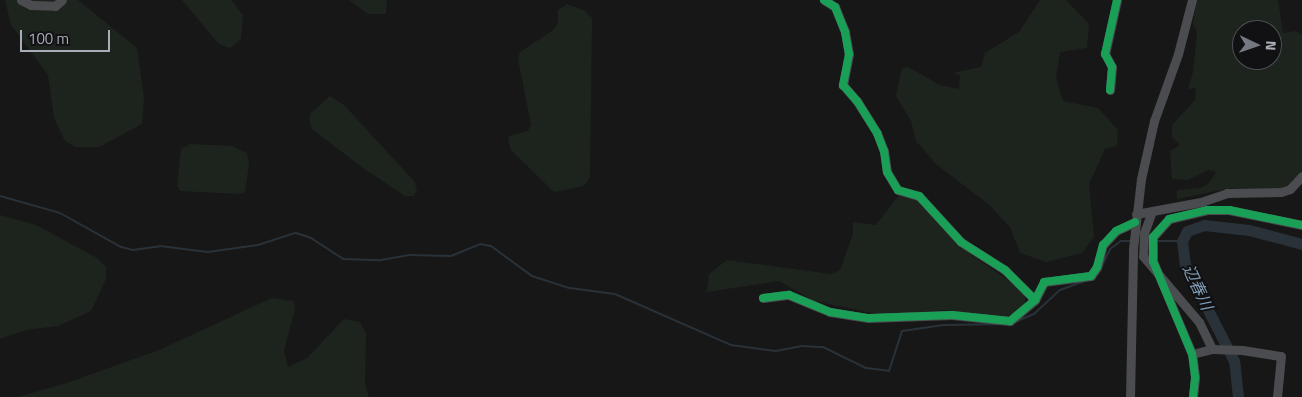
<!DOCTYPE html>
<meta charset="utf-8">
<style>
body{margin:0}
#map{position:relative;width:1302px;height:397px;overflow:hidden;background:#171717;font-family:"Titillium Web","Noto Sans JP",sans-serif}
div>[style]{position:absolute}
.green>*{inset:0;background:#1d241e}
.stream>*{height:2px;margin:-1px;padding:0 1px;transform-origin:1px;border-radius:1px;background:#2a3239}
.river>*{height:11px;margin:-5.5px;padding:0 5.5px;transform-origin:5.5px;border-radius:5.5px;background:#2a3239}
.minor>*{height:9px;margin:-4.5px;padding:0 4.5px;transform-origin:4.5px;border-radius:4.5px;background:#4b4c50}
.cycleway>*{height:8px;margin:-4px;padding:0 4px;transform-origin:4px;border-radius:4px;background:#1a9f57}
span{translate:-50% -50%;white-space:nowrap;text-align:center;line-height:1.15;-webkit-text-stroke:4px #111113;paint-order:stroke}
.water-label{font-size:16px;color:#7f9bb3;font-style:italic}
.north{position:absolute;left:1232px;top:20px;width:50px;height:50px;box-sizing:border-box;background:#111113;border:1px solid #4d4f55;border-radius:50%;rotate:93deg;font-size:14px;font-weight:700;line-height:20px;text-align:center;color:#a8adb8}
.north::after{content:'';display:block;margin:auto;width:18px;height:22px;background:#757880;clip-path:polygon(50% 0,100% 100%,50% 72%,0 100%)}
.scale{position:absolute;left:20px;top:30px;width:90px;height:22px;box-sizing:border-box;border:2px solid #a8adb8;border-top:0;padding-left:6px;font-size:15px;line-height:18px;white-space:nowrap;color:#a8adb8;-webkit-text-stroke:4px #111113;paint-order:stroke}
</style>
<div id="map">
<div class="green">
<div style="clip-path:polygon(5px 0,78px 0,137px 48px,144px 99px,142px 124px,99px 147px,75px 147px,65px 141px,54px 118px,48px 75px,11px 25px)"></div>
<div style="clip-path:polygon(182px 0,231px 0,243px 15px,241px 39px,230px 48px,219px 44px)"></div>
<div style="clip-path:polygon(349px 0,387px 0,386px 14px,368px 14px)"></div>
<div style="clip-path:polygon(1040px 0,1066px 0,1089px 24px,1087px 48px,1060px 52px,1056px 78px,1063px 101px,1098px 108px,1118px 130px,1117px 146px,1105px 149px,1089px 184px,1094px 237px,1082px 253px,1046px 262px,1020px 253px,1010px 227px,988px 204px,936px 164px,916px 141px,911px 121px,896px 96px,902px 68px,908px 67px,940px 85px,959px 89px,960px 75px,953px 73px,981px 67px,985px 53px,1019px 32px)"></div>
<div style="clip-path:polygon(evenodd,1197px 0,1278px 0,1283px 33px,1296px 31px,1302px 35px,1302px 171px,1290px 184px,1277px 190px,1230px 188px,1177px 199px,1177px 190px,1200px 188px,1208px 184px,1216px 172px,1209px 170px,1188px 180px,1172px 179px,1170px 151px,1180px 145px,1172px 137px,1172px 125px,1195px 100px,1196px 88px,1188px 89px,1193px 72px,1197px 32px,1193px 23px,1197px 0,1242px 30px,1272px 30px,1272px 60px,1242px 60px,1242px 30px)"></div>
<div style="clip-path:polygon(567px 4px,585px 11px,592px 18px,590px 178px,584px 186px,554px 192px,511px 150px,508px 141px,509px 136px,528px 131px,531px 124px,518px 59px,520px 52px,552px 31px,558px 23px,558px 10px)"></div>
<div style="clip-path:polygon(330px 96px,344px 105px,414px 181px,417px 190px,414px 196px,405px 196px,363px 168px,312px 129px,309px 119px,311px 113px)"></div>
<div style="clip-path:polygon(190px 144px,232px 146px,247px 153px,249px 164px,245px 192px,239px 194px,180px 191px,177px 186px,181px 149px)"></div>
<div style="clip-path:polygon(907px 194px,922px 199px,970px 254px,1025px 292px,1025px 304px,1020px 310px,1006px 317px,943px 310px,903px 315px,872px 313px,814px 301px,779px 281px,707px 292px,709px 274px,727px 260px,831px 274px,840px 270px,853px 234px,853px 222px,876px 225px,899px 195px)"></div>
<div style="clip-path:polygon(0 215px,36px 225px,97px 258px,106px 267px,106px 279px,91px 311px,58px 326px,25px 330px,0 339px)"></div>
<div style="clip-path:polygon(272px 298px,293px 301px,295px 309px,284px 351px,288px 367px,307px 358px,344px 319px,360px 322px,366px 334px,365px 384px,369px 397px,18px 397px,67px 383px,159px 350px)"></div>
</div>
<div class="stream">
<div style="left:0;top:196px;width:62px;rotate:15.8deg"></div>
<div style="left:60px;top:213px;width:70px;rotate:29.1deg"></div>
<div style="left:121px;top:247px;width:12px;rotate:14deg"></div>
<div style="left:133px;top:250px;width:27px;rotate:-8deg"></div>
<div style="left:160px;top:246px;width:48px;rotate:7.1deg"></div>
<div style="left:208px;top:252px;width:50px;rotate:-8deg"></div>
<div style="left:258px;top:245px;width:40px;rotate:-18deg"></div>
<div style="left:296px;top:233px;width:16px;rotate:18deg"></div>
<div style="left:311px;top:238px;width:38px;rotate:33deg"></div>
<div style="left:343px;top:259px;width:38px;rotate:2deg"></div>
<div style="left:381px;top:260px;width:28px;rotate:-10deg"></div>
<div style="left:409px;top:255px;width:42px;rotate:1.4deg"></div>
<div style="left:451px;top:256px;width:31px;rotate:-22deg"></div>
<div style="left:480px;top:244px;width:11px;rotate:10deg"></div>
<div style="left:491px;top:246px;width:51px;rotate:36.2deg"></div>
<div style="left:532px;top:276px;width:40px;rotate:18deg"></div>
<div style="left:570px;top:288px;width:45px;rotate:7.6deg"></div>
<div style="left:615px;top:294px;width:127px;rotate:23.7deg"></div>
<div style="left:731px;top:345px;width:45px;rotate:7.6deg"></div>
<div style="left:776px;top:351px;width:25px;rotate:-11deg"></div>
<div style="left:801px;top:346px;width:22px;rotate:3deg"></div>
<div style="left:823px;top:347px;width:48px;rotate:26deg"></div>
<div style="left:866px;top:368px;width:23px;rotate:7deg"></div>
<div style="left:889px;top:371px;width:42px;rotate:-72deg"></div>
<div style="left:902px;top:331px;width:42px;rotate:-8.1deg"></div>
<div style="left:944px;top:325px;width:59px;rotate:-1deg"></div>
<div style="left:1155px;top:241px;width:27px"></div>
<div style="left:1098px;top:274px;width:28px;rotate:-64deg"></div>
<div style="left:1110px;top:249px;width:14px;rotate:-36deg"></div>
<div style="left:1121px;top:241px;width:9px"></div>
<div style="left:1015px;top:322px;width:21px;rotate:-23deg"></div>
<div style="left:1034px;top:314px;width:35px;rotate:-43deg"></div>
<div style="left:1060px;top:290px;width:30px;rotate:-20deg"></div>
</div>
<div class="river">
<div style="left:1238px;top:397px;width:36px;rotate:-96deg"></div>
<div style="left:1234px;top:361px;width:108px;rotate:-117deg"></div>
<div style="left:1185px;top:265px;width:24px;rotate:-97deg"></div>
<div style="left:1182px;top:241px;width:11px;rotate:-63deg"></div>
<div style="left:1187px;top:231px;width:18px;rotate:-19deg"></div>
<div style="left:1204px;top:225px;width:45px;rotate:6.3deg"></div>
<div style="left:1249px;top:230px;width:55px;rotate:14.8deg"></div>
</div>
<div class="minor">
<div style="left:21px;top:0;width:11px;rotate:27deg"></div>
<div style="left:31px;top:5px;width:24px;rotate:2deg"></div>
<div style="left:55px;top:6px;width:9px;rotate:-41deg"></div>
<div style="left:824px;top:0;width:13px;rotate:32deg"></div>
<div style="left:835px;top:7px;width:27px;rotate:68deg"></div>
<div style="left:845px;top:32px;width:22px;rotate:80deg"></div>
<div style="left:849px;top:54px;width:32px;rotate:101deg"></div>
<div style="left:843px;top:85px;width:21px;rotate:49deg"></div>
<div style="left:857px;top:101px;width:38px;rotate:58deg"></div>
<div style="left:877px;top:133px;width:19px;rotate:69deg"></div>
<div style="left:884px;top:151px;width:21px;rotate:82deg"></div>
<div style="left:887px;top:172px;width:21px;rotate:59deg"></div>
<div style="left:898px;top:190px;width:22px;rotate:16deg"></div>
<div style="left:919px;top:196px;width:62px;rotate:47.6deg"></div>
<div style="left:961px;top:242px;width:52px;rotate:32.5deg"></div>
<div style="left:1005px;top:270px;width:42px;rotate:45deg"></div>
<div style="left:1110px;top:90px;width:23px;rotate:-85deg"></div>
<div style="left:1112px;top:67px;width:15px;rotate:-118deg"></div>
<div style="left:1105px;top:54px;width:55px;rotate:-77.5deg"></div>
<div style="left:1152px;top:211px;width:23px;rotate:110deg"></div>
<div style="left:1144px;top:233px;width:23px;rotate:92deg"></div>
<div style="left:1143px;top:256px;width:87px;rotate:49.7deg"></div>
<div style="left:1199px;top:322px;width:30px;rotate:64deg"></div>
<div style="left:1136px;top:214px;width:66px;rotate:-10.5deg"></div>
<div style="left:1201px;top:202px;width:28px;rotate:-19deg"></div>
<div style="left:1227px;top:193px;width:54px;rotate:-1.1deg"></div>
<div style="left:1281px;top:192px;width:9px;rotate:-18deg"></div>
<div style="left:1290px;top:189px;width:18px;rotate:-47deg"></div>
<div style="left:763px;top:298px;width:26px;rotate:-7deg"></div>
<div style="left:789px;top:295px;width:44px;rotate:22.5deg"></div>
<div style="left:830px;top:312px;width:39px;rotate:9deg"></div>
<div style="left:869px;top:318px;width:83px;rotate:-2.1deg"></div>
<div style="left:952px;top:315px;width:58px;rotate:5.9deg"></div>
<div style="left:1010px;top:321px;width:33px;rotate:-40deg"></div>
<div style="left:1035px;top:300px;width:20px;rotate:-63deg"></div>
<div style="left:1044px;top:282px;width:47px;rotate:-7.3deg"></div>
<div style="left:1091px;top:276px;width:11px;rotate:-56deg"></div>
<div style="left:1097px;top:267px;width:23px;rotate:-75deg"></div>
<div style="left:1103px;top:245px;width:19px;rotate:-47deg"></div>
<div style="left:1116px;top:231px;width:21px;rotate:-25deg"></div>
<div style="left:1192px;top:354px;width:21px;rotate:-14deg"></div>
<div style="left:1212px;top:349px;width:30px;rotate:2deg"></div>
<div style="left:1242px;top:350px;width:39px;rotate:9deg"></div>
<div style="left:1281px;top:356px;width:41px;rotate:95.6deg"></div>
<div style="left:1130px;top:397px;width:148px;rotate:-88.8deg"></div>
<div style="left:1133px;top:249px;width:70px;rotate:-83.5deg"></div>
<div style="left:1141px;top:179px;width:59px;rotate:-77.4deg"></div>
<div style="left:1154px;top:121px;width:71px;rotate:-70.3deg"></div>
<div style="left:1178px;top:54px;width:56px;rotate:-75.5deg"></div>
<div style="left:1193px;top:397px;width:20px;rotate:-84deg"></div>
<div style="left:1195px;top:377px;width:23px;rotate:-97deg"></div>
<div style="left:1192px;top:354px;width:101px;rotate:-112.8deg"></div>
<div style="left:1153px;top:261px;width:24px;rotate:-90deg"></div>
<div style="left:1153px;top:237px;width:24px;rotate:-48deg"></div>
<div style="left:1169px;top:219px;width:39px;rotate:-13deg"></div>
<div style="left:1207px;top:210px;width:22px"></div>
<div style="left:1229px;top:210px;width:75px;rotate:11.6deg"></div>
</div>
<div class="cycleway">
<div style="left:824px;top:0;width:13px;rotate:32deg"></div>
<div style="left:835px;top:7px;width:27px;rotate:68deg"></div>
<div style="left:845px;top:32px;width:22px;rotate:80deg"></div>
<div style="left:849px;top:54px;width:32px;rotate:101deg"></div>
<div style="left:843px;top:85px;width:21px;rotate:49deg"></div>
<div style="left:857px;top:101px;width:38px;rotate:58deg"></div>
<div style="left:877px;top:133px;width:19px;rotate:69deg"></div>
<div style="left:884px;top:151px;width:21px;rotate:82deg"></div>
<div style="left:887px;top:172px;width:21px;rotate:59deg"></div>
<div style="left:898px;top:190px;width:22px;rotate:16deg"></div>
<div style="left:919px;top:196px;width:62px;rotate:47.6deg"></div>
<div style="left:961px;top:242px;width:52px;rotate:32.5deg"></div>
<div style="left:1005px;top:270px;width:42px;rotate:45deg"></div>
<div style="left:1110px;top:90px;width:23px;rotate:-85deg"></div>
<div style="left:1112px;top:67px;width:15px;rotate:-118deg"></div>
<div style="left:1105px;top:54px;width:55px;rotate:-77.5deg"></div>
<div style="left:763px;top:298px;width:26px;rotate:-7deg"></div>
<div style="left:789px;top:295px;width:44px;rotate:22.5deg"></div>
<div style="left:830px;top:312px;width:39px;rotate:9deg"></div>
<div style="left:869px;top:318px;width:83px;rotate:-2.1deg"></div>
<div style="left:952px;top:315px;width:58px;rotate:5.9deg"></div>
<div style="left:1010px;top:321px;width:33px;rotate:-40deg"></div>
<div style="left:1035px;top:300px;width:20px;rotate:-63deg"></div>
<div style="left:1044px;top:282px;width:47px;rotate:-7.3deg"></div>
<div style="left:1091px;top:276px;width:11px;rotate:-56deg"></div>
<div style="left:1097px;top:267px;width:23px;rotate:-75deg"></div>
<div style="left:1103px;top:245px;width:19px;rotate:-47deg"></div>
<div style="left:1116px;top:231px;width:21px;rotate:-25deg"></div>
<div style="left:1193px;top:397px;width:20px;rotate:-84deg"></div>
<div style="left:1195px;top:377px;width:23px;rotate:-97deg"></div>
<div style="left:1192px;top:354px;width:101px;rotate:-112.8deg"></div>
<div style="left:1153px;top:261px;width:24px;rotate:-90deg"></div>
<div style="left:1153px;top:237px;width:24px;rotate:-48deg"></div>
<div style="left:1169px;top:219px;width:39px;rotate:-13deg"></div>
<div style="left:1207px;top:210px;width:22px"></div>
<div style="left:1229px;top:210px;width:75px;rotate:11.6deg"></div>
</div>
<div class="water-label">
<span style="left:1198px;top:287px;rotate:65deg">辺春川</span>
</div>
<div class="north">N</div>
<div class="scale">100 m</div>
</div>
